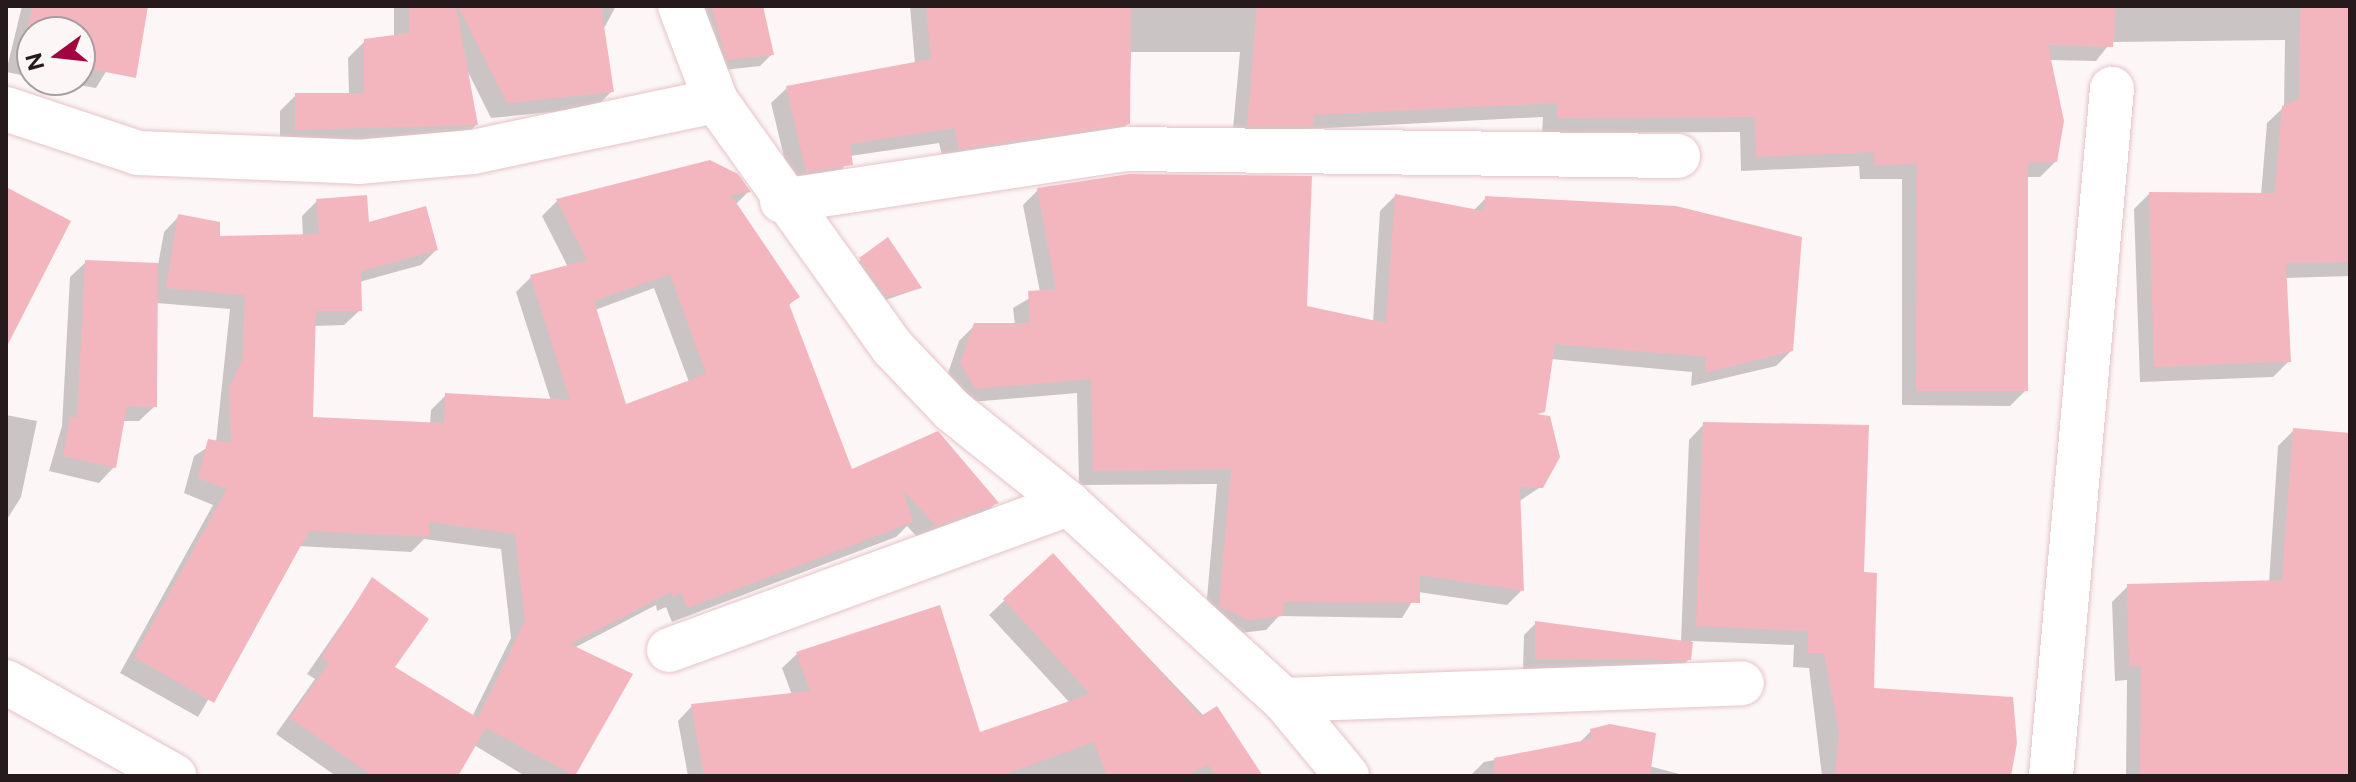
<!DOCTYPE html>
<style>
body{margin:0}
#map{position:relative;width:2356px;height:782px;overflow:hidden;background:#fdf6f7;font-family:"Public Sans",sans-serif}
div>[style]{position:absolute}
.shadow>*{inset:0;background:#0003}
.building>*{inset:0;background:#f4b6be}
.roads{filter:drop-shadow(0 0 2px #e5c3c7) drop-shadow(0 0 2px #e5c3c7)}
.minor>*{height:44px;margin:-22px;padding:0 22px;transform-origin:22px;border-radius:22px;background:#fff}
span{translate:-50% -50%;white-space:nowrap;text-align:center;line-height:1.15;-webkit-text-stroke:6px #fdf6f7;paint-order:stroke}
.frame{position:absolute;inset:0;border:8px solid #271a1c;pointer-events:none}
.north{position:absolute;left:16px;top:16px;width:80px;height:80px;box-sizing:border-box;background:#fdf6f7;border:2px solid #a79e9f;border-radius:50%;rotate:255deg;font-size:22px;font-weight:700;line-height:32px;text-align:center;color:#271a1c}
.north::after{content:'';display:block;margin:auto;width:28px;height:36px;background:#a2043f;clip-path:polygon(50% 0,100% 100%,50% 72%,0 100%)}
</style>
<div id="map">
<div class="shadow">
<div style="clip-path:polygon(22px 6px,146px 6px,96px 88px,49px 80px,80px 80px,80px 32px,32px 32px,32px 77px,6px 72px)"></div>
<div style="clip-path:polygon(394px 6px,616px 6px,603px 30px,612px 91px,595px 108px,491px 118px,468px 72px,476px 125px,460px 141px,280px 145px,280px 111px,296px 95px,349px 95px,348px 58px,365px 41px,394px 37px)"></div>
<div style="clip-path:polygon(697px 6px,761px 6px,772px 54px,760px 66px,715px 71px)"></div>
<div style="clip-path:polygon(910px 6px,2350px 6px,2350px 276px,2285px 278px,2289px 361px,2273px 377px,2140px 382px,2134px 209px,2149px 194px,2261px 195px,2267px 123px,2284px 107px,2285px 40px,2111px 42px,2096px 61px,2049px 60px,2056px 161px,2040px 177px,2026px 177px,2026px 390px,2010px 406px,1902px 405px,1902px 179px,1860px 179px,1859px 166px,1741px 171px,1740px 132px,1542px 133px,1543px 117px,1308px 129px,1296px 141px,1232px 140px,1240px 52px,1131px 52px,1128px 123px,1112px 139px,944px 163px,939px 143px,850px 156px,836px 180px,791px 186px,771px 103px,787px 88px,915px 64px)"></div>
<div style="clip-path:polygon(evenodd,710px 162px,748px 192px,735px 205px,798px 296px,788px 306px,851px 471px,996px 503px,981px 518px,920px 540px,907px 526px,896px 537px,672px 622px,666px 607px,657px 611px,656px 605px,574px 648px,630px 675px,573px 776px,525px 776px,474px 745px,456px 776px,336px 776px,276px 734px,315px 679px,307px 674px,372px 580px,392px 667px,472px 717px,511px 638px,501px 549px,424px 539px,411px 552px,298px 546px,198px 717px,120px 673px,213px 505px,184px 493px,194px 456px,216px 442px,230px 309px,156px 303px,155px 406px,139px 421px,123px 421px,114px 467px,99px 483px,49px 471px,62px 426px,70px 277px,86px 262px,158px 265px,164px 232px,179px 216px,218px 238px,303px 237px,302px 216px,317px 201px,436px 250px,421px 265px,359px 282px,360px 310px,344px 325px,313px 326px,311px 419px,430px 424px,431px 410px,446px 395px,551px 401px,516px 292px,531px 277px,568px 267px,542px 216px,557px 201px,710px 162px,654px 288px,689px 382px,624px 407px,595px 310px,654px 288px)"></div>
<div style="clip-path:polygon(1038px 190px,1305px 308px,1373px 322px,1380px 211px,1395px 196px,1473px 211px,1486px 198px,1792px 350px,1776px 366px,1691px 386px,1692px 372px,1551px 359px,1538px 416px,1542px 486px,1518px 502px,1522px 590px,1507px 605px,1418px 592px,1402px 618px,1279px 616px,1266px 630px,1232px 634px,1205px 621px,1217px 484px,1079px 485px,1077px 393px,960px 403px,946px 379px,959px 341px,975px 325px,1015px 325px,1013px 308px,1040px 292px,1023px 205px)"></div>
<div style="clip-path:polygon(860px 260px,920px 288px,880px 302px,854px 266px)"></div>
<div style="clip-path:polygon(6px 415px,37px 421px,21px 497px,6px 521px)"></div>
<div style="clip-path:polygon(1704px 424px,1861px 574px,1872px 690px,2009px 776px,1822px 776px,1809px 668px,1793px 667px,1794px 645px,1691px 641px,1689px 659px,1677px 672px,1523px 671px,1524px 635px,1536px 623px,1681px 642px,1689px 440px)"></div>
<div style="clip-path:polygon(2350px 429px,2350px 776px,2126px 776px,2127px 680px,2115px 681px,2112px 602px,2128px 586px,2269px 583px,2278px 446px,2294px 430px,2349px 435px)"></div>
<div style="clip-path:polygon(1052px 556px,1261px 776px,688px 776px,678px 721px,692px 706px,792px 695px,782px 668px,797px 654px,979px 735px,1070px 703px,989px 615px)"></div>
<div style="clip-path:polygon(1591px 731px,1649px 766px,1687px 776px,1470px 776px,1484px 762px,1578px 744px)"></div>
</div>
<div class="building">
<div style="clip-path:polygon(33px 6px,148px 6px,136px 78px,80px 67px,80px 32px,32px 32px,32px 59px,19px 57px)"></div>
<div style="clip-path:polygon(409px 6px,456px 6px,478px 125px,295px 130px,295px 93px,364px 93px,364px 39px,409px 33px)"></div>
<div style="clip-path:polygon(458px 6px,601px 6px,614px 92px,507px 103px)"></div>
<div style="clip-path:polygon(711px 6px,763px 6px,774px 55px,727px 60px)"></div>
<div style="clip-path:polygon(926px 6px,1131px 6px,1130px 124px,959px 149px,954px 128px,850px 144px,853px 165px,806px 172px,786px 86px,931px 59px)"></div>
<div style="clip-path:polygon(1257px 6px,2116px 6px,2113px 47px,2048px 45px,2064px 121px,2057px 162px,2028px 163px,2028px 391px,1916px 391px,1917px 164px,1874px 165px,1874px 152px,1756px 157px,1755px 117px,1557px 118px,1557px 103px,1314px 115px,1313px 126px,1247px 126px)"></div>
<div style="clip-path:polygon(2300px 6px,2350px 6px,2350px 262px,2286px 263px,2291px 362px,2154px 367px,2149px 192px,2275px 193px,2282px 106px,2299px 99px)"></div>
<div style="clip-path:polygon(evenodd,710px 160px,738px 174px,751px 192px,731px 195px,800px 297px,789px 304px,852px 469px,938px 431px,999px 503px,936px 526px,903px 490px,913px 522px,687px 608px,682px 593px,672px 597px,671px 592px,570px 644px,633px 674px,575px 776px,486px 728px,458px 776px,373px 776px,290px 718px,329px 663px,321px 658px,372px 577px,429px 619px,395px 667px,478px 718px,525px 621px,515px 534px,429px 522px,429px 537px,309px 531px,214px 703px,134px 657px,227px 489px,198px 478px,208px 439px,231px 443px,229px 388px,242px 360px,245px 295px,166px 288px,178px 214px,220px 222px,220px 236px,319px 234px,316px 199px,367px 195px,369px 222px,426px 206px,438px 250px,361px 271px,362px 311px,316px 311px,313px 417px,444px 423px,445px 393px,570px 400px,530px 275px,587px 260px,556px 199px,710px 160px,670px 274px,706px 374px,626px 404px,594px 301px,670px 274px)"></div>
<div style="clip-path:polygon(1129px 174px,1312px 176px,1307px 306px,1386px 323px,1395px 194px,1484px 211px,1485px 196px,1676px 206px,1802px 237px,1793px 351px,1705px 373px,1706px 357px,1555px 344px,1545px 412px,1537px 414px,1550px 416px,1560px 457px,1543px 488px,1520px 487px,1524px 591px,1420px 575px,1420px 603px,1284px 602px,1283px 616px,1248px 620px,1219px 606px,1231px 469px,1093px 471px,1091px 379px,975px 389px,960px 363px,974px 323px,1030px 323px,1028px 291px,1056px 289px,1037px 188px)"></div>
<div style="clip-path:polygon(6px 187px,71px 221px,6px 348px)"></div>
<div style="clip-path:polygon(888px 237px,922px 288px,887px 297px,859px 258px)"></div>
<div style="clip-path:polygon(85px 260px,158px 263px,157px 407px,127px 406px,116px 468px,63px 456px,70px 416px,77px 418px)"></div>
<div style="clip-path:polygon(1703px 422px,1869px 425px,1864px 572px,1877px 573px,1874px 688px,2013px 697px,2017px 743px,2011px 776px,1835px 776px,1839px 732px,1824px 653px,1808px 653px,1808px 631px,1696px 626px)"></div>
<div style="clip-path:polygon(2293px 428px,2350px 433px,2350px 776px,2140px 776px,2141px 666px,2129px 666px,2127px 584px,2282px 580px)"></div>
<div style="clip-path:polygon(1053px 553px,1201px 716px,1217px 706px,1263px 776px,1216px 776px,1208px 765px,1185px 776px,1107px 776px,1094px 742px,1000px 776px,704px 776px,691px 704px,810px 691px,796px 652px,940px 605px,980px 732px,1090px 694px,1003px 599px)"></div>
<div style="clip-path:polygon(1535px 621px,1693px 642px,1691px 660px,1535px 660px)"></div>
<div style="clip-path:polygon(1610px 724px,1656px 733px,1650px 776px,1495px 776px,1494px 758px,1592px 739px,1590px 729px)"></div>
</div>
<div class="roads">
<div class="minor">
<div style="left:680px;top:6px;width:102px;rotate:69.2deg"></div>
<div style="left:716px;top:101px;width:302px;rotate:54.4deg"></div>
<div style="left:892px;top:347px;width:88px;rotate:46.4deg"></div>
<div style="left:953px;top:411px;width:149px;rotate:38.7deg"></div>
<div style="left:1069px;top:504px;width:291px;rotate:42.4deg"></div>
<div style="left:1284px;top:700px;width:99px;rotate:50.3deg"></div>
<div style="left:6px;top:109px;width:139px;rotate:18.4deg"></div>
<div style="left:138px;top:153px;width:220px;rotate:2.3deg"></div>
<div style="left:358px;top:162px;width:115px;rotate:-5deg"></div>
<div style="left:473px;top:152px;width:248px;rotate:-11.9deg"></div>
<div style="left:782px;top:201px;width:349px;rotate:-8.6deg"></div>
<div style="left:1127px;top:149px;width:551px;rotate:0.73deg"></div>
<div style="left:669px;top:650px;width:426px;rotate:-20.1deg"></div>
<div style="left:6px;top:682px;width:193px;rotate:29.2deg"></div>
<div style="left:1284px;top:700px;width:458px;rotate:-2.1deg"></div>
<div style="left:2051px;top:776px;width:690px;rotate:-84.93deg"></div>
</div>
</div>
<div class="frame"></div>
<div class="north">N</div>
</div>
